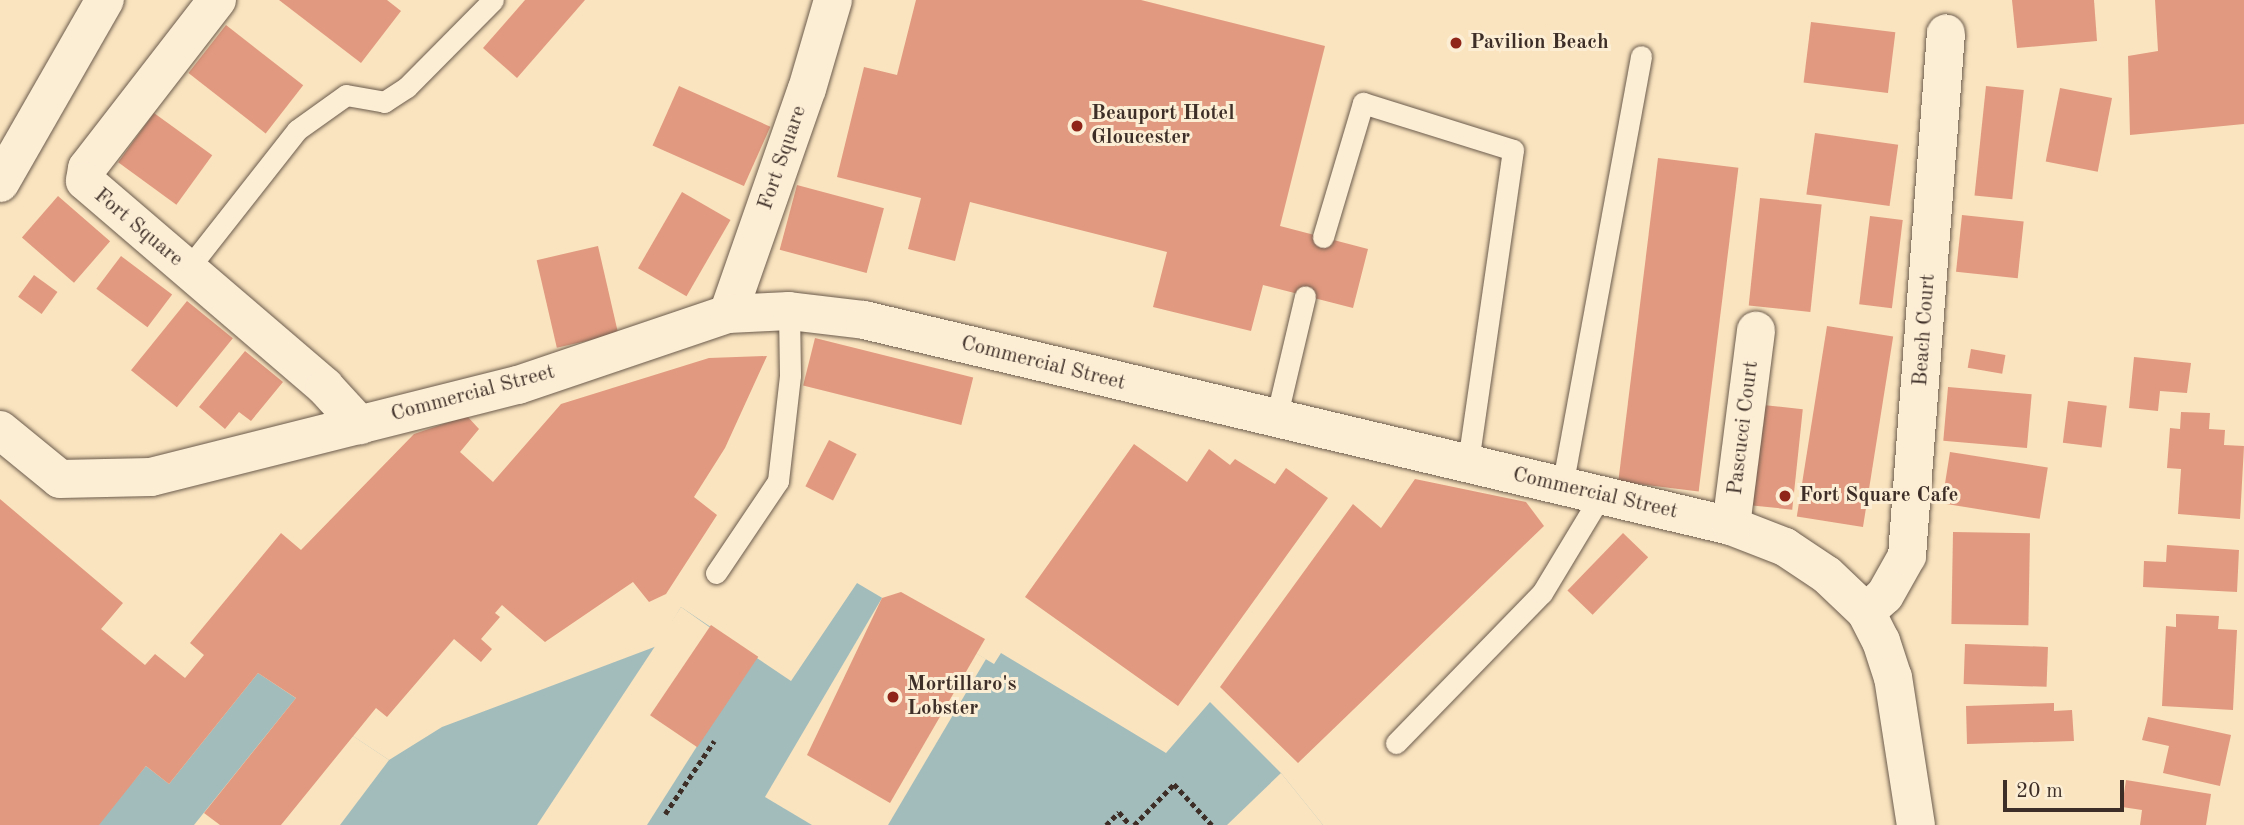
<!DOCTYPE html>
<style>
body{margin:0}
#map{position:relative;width:2244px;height:825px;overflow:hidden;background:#fae4bf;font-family:"Old Standard TT",serif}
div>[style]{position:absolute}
.water>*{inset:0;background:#a2bcbc}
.pier>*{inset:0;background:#fae4bf}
.building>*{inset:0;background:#e1997f;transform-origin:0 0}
.path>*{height:4.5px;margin-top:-2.25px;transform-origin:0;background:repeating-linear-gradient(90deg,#3d2e27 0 5px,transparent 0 8.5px)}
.roads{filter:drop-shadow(0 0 2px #6c5c4d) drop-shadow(0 0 2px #6c5c4d)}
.lane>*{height:21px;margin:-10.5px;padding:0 10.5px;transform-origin:10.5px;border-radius:10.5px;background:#fcedd5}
.street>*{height:38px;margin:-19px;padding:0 19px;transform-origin:19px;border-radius:19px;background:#fcedd5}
.dots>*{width:19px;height:19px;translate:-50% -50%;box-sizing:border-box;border:4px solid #fcedd5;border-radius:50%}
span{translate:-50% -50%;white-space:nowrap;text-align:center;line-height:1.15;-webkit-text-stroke:6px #fcedd5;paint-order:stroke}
.poi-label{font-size:21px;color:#3d2e27;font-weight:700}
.left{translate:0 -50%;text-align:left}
.street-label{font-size:21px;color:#3d2e27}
.scale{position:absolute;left:2003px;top:780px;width:121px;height:32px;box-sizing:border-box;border:4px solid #3d2e27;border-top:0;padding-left:9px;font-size:21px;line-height:24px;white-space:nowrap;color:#3d2e27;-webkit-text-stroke:5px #fcedd5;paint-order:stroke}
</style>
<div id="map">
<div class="water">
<div style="clip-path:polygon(857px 583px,994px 664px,1001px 653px,1166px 753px,1210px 702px,1281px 773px,1323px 825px,0 825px,0 768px,132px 783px,146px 766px,169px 784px,258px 673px,389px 760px,442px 727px,657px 646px,681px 607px,791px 681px)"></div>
</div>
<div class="pier">
<div style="clip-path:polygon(882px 598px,986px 659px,888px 825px,812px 825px,765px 797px)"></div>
<div style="clip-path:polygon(681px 607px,753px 658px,647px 825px,537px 825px)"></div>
<div style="clip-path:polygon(296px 698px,389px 760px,340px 825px,194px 825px)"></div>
<div style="clip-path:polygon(1281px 773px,1323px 825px,1227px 825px)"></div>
</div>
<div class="building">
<div style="clip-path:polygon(279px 0,387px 0,401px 11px,361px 63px)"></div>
<div style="clip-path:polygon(525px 0,585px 0,517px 78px,483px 48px)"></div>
<div style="clip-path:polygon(916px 0,1141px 0,1325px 46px,1280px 226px,1368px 249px,1353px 308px,1263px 285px,1251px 331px,1153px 307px,1167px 252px,970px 202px,955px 261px,908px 249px,921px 198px,837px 177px,864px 67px,897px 75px)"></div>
<div style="clip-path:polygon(2012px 0,2094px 0,2097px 41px,2017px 48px)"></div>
<div style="clip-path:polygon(2155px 0,2244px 0,2244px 124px,2130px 135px,2128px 56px,2158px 51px)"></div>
<div style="left:1811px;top:22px;width:85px;height:61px;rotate:7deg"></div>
<div style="left:226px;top:25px;width:98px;height:61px;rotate:38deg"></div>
<div style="left:679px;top:86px;width:100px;height:65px;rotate:24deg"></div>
<div style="left:1986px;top:86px;width:38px;height:110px;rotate:6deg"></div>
<div style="left:2060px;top:88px;width:53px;height:75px;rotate:11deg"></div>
<div style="left:154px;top:113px;width:72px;height:61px;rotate:36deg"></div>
<div style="left:1815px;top:133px;width:84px;height:62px;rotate:8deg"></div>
<div style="left:1658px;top:158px;width:81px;height:326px;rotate:7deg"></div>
<div style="left:797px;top:185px;width:90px;height:67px;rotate:15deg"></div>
<div style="left:682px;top:192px;width:56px;height:88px;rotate:30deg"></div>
<div style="left:58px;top:196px;width:69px;height:55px;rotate:41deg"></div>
<div style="left:1760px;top:198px;width:62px;height:108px;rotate:6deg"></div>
<div style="left:1962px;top:215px;width:62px;height:57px;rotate:6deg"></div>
<div style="left:1870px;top:216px;width:33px;height:89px;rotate:7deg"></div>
<div style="left:598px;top:246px;width:90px;height:63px;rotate:77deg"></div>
<div style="left:121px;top:256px;width:64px;height:41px;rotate:37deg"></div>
<div style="left:34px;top:275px;width:29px;height:27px;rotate:36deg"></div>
<div style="left:187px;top:301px;width:59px;height:89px;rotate:39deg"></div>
<div style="left:1827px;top:326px;width:67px;height:193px;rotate:9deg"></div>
<div style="left:815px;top:338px;width:163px;height:49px;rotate:14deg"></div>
<div style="left:1971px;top:349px;width:35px;height:19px;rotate:10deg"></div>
<div style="clip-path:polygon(245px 351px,283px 382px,251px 421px,239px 412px,225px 429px,199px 407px)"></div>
<div style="clip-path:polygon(767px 356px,725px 448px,694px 497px,717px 515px,666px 594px,649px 602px,633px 582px,545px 642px,502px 605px,495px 613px,500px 617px,481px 639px,492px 649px,481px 662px,454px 639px,387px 717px,376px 708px,281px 825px,220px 825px,204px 813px,296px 698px,258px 673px,169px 784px,146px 766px,99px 825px,0 825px,0 499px,123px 603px,101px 629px,145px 665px,155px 654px,185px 678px,204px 655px,190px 643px,281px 533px,301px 550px,414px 434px,467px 416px,479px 429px,460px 452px,493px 482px,561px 404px,709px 358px)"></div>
<div style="clip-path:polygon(2134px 357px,2191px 363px,2187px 393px,2160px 391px,2158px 411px,2129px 408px)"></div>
<div style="left:1948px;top:387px;width:84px;height:54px;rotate:5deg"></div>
<div style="left:2068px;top:401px;width:39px;height:42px;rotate:7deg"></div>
<div style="left:1763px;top:405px;width:40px;height:101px;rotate:6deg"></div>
<div style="clip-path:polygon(2181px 412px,2210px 413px,2209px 429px,2225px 430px,2224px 445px,2244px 446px,2240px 519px,2178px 514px,2181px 469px,2167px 468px,2170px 428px,2180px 429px)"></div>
<div style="left:829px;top:440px;width:31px;height:52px;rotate:27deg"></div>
<div style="clip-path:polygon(1134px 444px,1187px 482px,1209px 449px,1230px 465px,1235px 459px,1275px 484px,1286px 468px,1328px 498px,1178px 706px,1025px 597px)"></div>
<div style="left:1950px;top:452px;width:99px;height:52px;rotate:9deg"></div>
<div style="clip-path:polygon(1415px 479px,1526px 502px,1544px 526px,1298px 763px,1220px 687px,1353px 504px,1381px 528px)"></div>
<div style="left:1953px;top:532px;width:77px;height:92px;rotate:1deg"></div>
<div style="left:1623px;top:533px;width:35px;height:80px;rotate:44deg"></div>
<div style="clip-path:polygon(2167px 545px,2239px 550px,2237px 592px,2143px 587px,2144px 561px,2166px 562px)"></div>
<div style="clip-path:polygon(901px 592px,985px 639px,890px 803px,807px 755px,882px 598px)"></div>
<div style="clip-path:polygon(2176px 614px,2219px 616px,2218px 629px,2237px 630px,2233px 710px,2162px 706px,2166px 626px,2176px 627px)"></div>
<div style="left:711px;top:625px;width:57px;height:109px;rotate:34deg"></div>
<div style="left:1965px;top:644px;width:83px;height:40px;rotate:2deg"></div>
<div style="clip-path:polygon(2054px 703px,2054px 711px,2072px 710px,2074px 741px,1967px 744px,1966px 706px)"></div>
<div style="clip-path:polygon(2148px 717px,2231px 735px,2220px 786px,2163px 773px,2169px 746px,2142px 740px)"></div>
<div style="clip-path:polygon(2126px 780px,2211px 794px,2206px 825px,2140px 825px,2142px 810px,2122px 807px)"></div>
</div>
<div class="path">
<div style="left:665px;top:814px;width:88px;rotate:-56.1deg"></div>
<div style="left:1106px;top:825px;width:18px;rotate:-45deg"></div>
<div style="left:1119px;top:812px;width:17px;rotate:50deg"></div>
<div style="left:1134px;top:825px;width:57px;rotate:-45.7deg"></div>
<div style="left:1174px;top:784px;width:56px;rotate:47.2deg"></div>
</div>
<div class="roads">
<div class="lane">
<div style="left:1323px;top:237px;width:140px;rotate:-73.4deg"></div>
<div style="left:1363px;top:103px;width:157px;rotate:17.4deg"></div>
<div style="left:1513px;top:150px;width:317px;rotate:98.2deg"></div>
<div style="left:187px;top:270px;width:178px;rotate:-51.8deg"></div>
<div style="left:297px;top:130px;width:60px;rotate:-35.5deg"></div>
<div style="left:346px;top:95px;width:39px;rotate:10deg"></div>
<div style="left:384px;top:102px;width:27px;rotate:-33deg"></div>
<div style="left:407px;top:87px;width:122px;rotate:-45.3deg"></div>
<div style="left:1276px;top:419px;width:126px;rotate:-76.7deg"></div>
<div style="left:1562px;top:487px;width:438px;rotate:-79.6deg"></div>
<div style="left:716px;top:573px;width:111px;rotate:-56deg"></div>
<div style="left:778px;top:481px;width:107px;rotate:-83.5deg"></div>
<div style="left:790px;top:375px;width:64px;rotate:-90.9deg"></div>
<div style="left:1396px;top:743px;width:209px;rotate:-45.8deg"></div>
<div style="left:1542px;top:593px;width:112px;rotate:-58.9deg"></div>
</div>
<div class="street">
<div style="left:217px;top:0;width:212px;rotate:127.7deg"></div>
<div style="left:87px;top:168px;width:13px;rotate:99deg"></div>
<div style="left:85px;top:181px;width:316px;rotate:40.6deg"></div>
<div style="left:325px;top:387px;width:52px;rotate:47.4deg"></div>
<div style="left:0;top:183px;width:211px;rotate:-60.2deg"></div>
<div style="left:728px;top:314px;width:238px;rotate:-70.7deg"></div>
<div style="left:807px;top:89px;width:93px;rotate:-73.7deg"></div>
<div style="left:0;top:430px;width:77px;rotate:39.2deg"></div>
<div style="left:60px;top:479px;width:91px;rotate:-1.3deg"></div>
<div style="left:151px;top:477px;width:378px;rotate:-14.1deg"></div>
<div style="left:518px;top:385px;width:222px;rotate:-18.7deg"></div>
<div style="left:728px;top:314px;width:61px;rotate:-2.8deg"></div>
<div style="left:789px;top:311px;width:76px;rotate:6.8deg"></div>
<div style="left:864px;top:320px;width:891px;rotate:13.37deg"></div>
<div style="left:1731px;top:526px;width:58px;rotate:21.3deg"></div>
<div style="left:1785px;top:547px;width:50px;rotate:33.7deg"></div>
<div style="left:1827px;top:575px;width:54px;rotate:43.5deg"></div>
<div style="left:1866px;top:612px;width:33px;rotate:63deg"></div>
<div style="left:1881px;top:641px;width:38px;rotate:72deg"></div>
<div style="left:1893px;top:677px;width:150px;rotate:81.2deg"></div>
<div style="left:1731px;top:526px;width:197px;rotate:-82.7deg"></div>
<div style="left:1866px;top:612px;width:25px;rotate:-42deg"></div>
<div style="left:1885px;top:595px;width:45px;rotate:-60.6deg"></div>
<div style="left:1907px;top:556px;width:524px;rotate:-85.74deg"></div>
</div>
</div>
<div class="dots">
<div style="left:1456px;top:43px;background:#8f2418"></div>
<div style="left:1077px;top:126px;background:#8f2418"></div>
<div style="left:1785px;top:496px;background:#8f2418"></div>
<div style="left:893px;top:697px;background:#8f2418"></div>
</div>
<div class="poi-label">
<span class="left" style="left:1470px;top:43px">Pavilion Beach</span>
<span class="left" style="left:1091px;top:126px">Beauport Hotel<br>Gloucester</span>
<span class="left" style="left:1799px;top:496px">Fort Square Cafe</span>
<span class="left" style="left:907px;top:697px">Mortillaro's<br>Lobster</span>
</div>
<div class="street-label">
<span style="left:783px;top:158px;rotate:-71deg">Fort Square</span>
<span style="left:138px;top:228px;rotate:40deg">Fort Square</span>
<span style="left:1925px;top:330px;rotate:-86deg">Beach Court</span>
<span style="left:1043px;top:364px;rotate:14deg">Commercial Street</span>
<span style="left:473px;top:394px;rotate:-15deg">Commercial Street</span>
<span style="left:1744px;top:428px;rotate:-83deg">Pascucci Court</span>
<span style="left:1595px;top:494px;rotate:13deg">Commercial Street</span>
</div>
<div class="scale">20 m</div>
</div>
